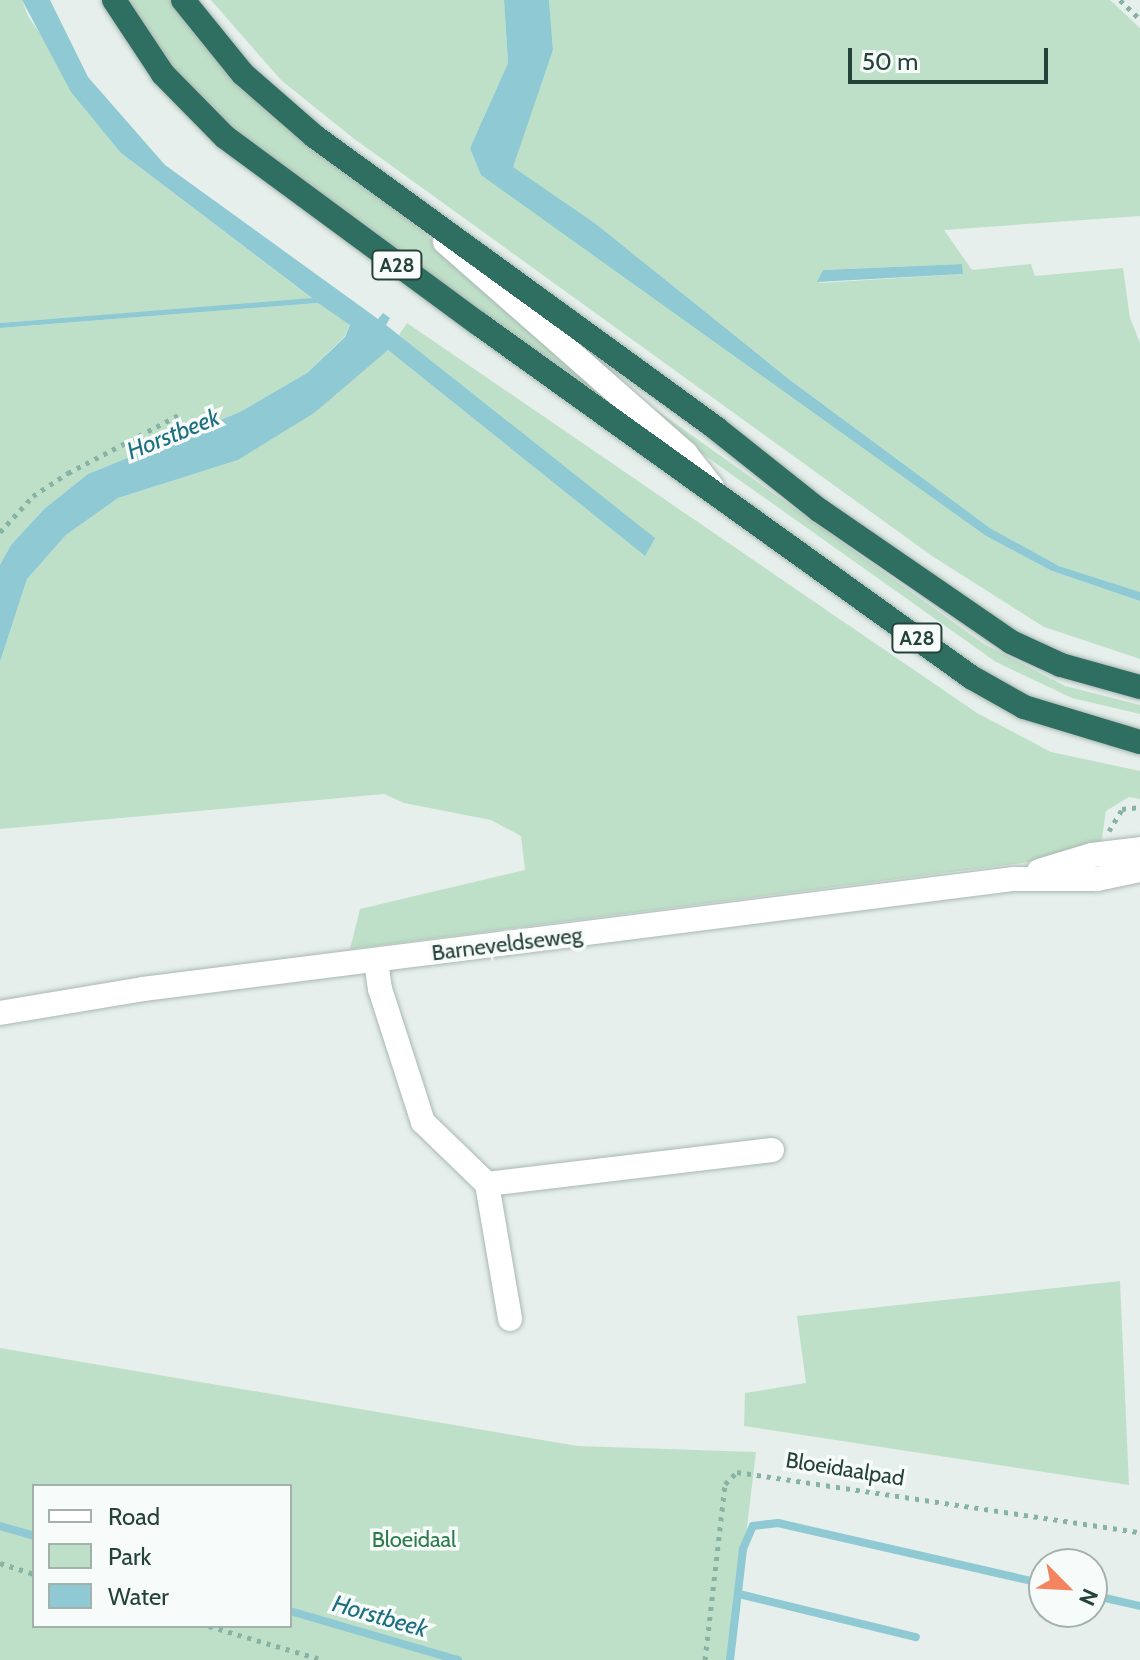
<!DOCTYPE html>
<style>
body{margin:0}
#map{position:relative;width:1140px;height:1660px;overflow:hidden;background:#e6efeb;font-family:Cabin,sans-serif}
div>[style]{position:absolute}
.green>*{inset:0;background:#bfe0c8}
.water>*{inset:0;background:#8ec9d4}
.stream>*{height:8px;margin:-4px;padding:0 4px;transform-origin:4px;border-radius:4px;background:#8ec9d4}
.path>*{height:5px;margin-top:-2.5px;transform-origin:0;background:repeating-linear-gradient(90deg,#86b3a5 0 4px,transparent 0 10px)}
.roads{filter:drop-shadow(0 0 2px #a8b8b2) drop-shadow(0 0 2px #a8b8b2)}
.minor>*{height:24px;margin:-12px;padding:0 12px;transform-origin:12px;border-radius:12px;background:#fff}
.highway>*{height:24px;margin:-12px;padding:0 12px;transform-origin:12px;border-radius:12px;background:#2f6f62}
span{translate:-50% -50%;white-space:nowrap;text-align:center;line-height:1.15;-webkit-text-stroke:7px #f7fbf9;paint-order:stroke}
.shield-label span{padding:2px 6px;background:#f7fbf9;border:2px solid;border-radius:6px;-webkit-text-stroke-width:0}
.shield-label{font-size:20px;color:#24423a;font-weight:700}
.street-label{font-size:22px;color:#24423a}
.park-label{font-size:22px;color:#2d7a4b}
.water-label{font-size:24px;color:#1c6f80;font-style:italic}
.legend{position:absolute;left:32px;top:1484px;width:260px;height:144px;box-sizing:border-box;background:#f7fbf9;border:2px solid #a3b1ad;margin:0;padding:10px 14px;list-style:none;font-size:24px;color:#24423a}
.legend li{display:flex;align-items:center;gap:16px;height:40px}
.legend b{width:40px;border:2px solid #a3b1ad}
.north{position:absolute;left:1028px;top:1548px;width:80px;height:80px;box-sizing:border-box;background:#f7fbf9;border:2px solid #a3b1ad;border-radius:50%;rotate:114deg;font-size:22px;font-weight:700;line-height:32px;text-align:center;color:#24423a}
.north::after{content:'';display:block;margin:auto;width:28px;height:36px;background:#f4845f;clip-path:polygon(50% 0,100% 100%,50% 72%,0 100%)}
.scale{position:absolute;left:848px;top:48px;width:200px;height:36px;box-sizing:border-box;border:4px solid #24423a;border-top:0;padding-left:10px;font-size:24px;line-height:28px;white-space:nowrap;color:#24423a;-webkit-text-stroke:6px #f7fbf9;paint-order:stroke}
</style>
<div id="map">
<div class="green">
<div style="clip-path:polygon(0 0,22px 0,28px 16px,121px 153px,313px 299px,0 323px)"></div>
<div style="clip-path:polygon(125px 0,173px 0,384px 198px,632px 417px,630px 421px,248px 143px,171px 69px)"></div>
<div style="clip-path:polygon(211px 0,504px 0,508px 63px,470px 148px,483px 173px,986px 536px,1052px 571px,1140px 601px,1140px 659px,1044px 627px,932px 556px,353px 138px,281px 80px)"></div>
<div style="clip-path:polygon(evenodd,549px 0,1110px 0,1140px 28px,1140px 216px,944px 230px,972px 270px,1031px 264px,1035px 276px,1123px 268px,1130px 318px,1140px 343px,1140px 592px,1059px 566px,990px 528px,790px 380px,596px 224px,512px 167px,553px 50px,549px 0,962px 264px,963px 274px,819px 283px,823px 270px,962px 264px)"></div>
<div style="clip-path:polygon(318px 303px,350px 324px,345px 336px,307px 373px,240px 412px,88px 474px,44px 509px,11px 545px,0 565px,0 328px)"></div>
<div style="clip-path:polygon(407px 323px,977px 713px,1051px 752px,1140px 771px,1140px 799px,1129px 797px,1106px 811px,1101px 844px,1029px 862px,350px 949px,360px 909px,525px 870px,521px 836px,491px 820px,404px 803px,384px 794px,0 829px,0 662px,27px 579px,66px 535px,118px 498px,238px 460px,388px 350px,645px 556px,399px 335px)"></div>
<div style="clip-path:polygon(655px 409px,984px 644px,1065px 686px,1140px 705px,1140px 714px,1072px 698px,996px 662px,690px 445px)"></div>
<div style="clip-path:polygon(1120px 1281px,1129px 1485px,744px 1426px,745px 1393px,806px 1383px,797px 1316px)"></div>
<div style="clip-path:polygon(evenodd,0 1348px,578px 1446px,756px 1452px,731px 1660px,0 1660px,0 1348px,34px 1486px,290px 1486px,290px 1626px,34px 1626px,34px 1486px)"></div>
</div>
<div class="water">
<div style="clip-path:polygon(22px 0,50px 0,88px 77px,165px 165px,378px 319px,383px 313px,390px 318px,386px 325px,655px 538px,645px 556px,388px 350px,314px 413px,238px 460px,118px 498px,66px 535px,27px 579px,0 662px,0 565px,11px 545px,44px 509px,88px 474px,240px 412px,307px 373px,345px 337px,350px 325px,318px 303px,0 328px,0 323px,312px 298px,121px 153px,71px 92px)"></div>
<div style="clip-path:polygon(504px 0,549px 0,553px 50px,513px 167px,596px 224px,790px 380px,990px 528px,1059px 566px,1140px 592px,1140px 601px,1052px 571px,986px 536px,481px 175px,470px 148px,508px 63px)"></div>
<div style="clip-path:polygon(962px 264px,963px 274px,817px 282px,823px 270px)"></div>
</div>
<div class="stream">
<div style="left:0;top:1526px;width:35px;rotate:16deg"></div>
<div style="left:739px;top:1594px;width:182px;rotate:13.7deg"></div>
<div style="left:1092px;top:1595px;width:49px;rotate:12.9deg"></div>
<div style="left:290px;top:1611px;width:175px;rotate:16.3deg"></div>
<div style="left:730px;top:1660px;width:112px;rotate:-83.3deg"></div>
<div style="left:743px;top:1549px;width:25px;rotate:-67deg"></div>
<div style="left:753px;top:1526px;width:25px;rotate:-7deg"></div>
<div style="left:778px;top:1523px;width:273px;rotate:12.9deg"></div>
</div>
<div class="path">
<div style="left:1120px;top:0;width:28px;rotate:44deg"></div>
<div style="left:0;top:532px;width:49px;rotate:-47.5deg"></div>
<div style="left:33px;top:496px;width:42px;rotate:-33.3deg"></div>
<div style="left:68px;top:473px;width:125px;rotate:-27.6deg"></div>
<div style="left:1109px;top:831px;width:26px;rotate:-59deg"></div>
<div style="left:1122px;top:809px;width:18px;rotate:-6deg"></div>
<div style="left:0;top:1563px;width:36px;rotate:18deg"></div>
<div style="left:209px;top:1626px;width:119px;rotate:16.6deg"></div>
<div style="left:705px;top:1660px;width:177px;rotate:-83.5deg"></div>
<div style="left:725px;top:1484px;width:17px;rotate:-45deg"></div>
<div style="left:737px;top:1472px;width:407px;rotate:8.5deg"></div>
</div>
<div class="roads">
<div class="minor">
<div style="left:445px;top:242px;width:321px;rotate:41.3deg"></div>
<div style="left:686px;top:454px;width:42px;rotate:51.8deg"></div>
<div style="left:1039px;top:871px;width:55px;rotate:-16.8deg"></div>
<div style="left:1092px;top:855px;width:48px;rotate:-7.1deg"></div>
<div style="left:376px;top:961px;width:28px;rotate:82deg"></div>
<div style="left:380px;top:989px;width:140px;rotate:72.1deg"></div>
<div style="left:423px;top:1122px;width:89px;rotate:44.1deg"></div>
<div style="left:487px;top:1184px;width:287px;rotate:-6.8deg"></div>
<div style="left:0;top:1013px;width:145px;rotate:-9.5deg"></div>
<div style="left:143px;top:989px;width:878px;rotate:-7.2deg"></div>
<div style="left:1014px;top:879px;width:83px"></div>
<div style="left:1097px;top:879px;width:44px;rotate:-11.8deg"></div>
<div style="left:487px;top:1184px;width:137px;rotate:80.3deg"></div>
</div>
<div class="highway">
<div style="left:114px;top:0;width:89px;rotate:56.5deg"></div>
<div style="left:163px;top:74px;width:88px;rotate:45.5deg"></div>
<div style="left:225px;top:137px;width:315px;rotate:36.4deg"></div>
<div style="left:479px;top:324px;width:606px;rotate:35.66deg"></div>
<div style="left:971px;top:677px;width:61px;rotate:29.5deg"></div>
<div style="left:1024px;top:707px;width:121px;rotate:16.8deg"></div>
<div style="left:183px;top:0;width:95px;rotate:51deg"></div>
<div style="left:243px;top:74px;width:94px;rotate:41.1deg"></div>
<div style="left:314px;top:136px;width:498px;rotate:36deg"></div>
<div style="left:717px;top:429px;width:130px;rotate:38.5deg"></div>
<div style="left:819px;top:510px;width:233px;rotate:34.5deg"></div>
<div style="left:1011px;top:642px;width:55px;rotate:24.7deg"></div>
<div style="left:1061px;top:665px;width:82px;rotate:15.6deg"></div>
</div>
</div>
<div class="shield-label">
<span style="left:397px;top:265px">A28</span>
<span style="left:917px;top:638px">A28</span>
</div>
<div class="street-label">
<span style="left:507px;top:944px;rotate:-7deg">Barneveldseweg</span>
<span style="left:845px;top:1469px;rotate:9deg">Bloeidaalpad</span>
</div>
<div class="park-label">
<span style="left:414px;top:1540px">Bloeidaal</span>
</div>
<div class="water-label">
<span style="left:173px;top:434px;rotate:-22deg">Horstbeek</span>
<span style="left:380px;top:1616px;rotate:16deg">Horstbeek</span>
</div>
<ul class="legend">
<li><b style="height:10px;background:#fff"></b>Road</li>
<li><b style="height:22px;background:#bfe0c8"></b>Park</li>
<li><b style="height:22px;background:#8ec9d4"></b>Water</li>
</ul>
<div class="north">N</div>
<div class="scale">50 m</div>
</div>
